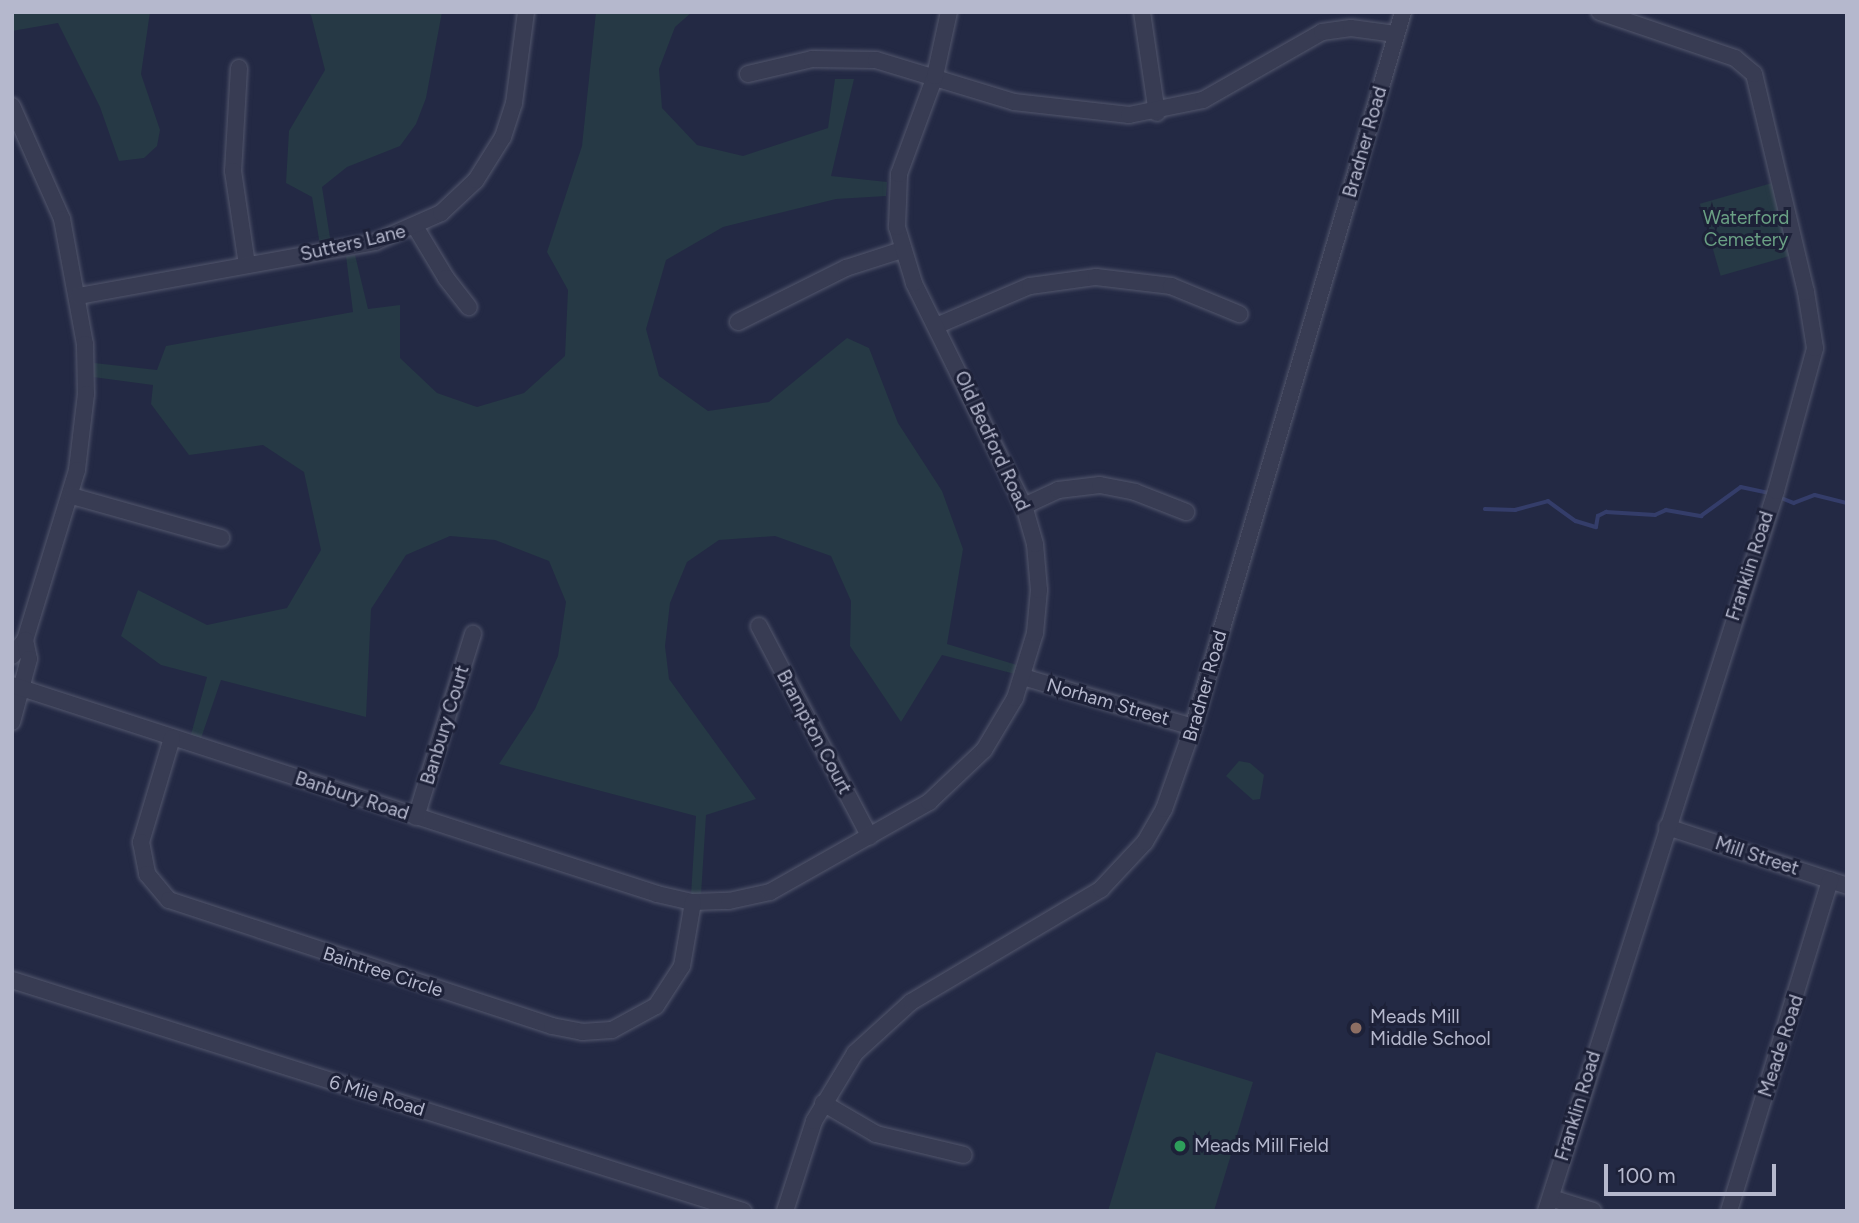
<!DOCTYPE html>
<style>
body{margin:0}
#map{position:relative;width:1859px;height:1223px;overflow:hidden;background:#232944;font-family:Figtree,sans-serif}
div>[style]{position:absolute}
.green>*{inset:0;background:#263945;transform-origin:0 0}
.stream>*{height:3.5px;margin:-1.75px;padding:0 1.75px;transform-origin:1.75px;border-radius:1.75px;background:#343d6a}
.roads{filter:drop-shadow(0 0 2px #53576d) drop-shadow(0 0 2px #53576d)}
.minor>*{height:16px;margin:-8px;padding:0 8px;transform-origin:8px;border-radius:8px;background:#383c53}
.dots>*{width:19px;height:19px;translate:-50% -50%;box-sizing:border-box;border:4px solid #1d2138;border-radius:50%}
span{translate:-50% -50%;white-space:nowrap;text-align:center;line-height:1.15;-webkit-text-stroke:6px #1d2138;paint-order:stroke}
.street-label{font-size:19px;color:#b5b8cd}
.park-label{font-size:19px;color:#6aa084}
.poi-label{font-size:19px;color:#b5b8cd}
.left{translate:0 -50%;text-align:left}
.frame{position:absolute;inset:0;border:14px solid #b5b8cd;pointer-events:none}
.scale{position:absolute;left:1604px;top:1164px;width:172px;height:32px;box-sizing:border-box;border:4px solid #b5b8cd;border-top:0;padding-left:9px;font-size:21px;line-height:24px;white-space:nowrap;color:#b5b8cd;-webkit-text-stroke:5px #1d2138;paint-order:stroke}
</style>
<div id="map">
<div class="green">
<div style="clip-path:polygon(14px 12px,150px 12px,141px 74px,160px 130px,157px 146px,144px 158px,119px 161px,100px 107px,58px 23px,12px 31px)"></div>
<div style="clip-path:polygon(306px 12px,442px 12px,426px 98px,416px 124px,400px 146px,347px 167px,322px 187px,331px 244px,320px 245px,312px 197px,286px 183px,289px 131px,325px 70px,311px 15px)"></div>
<div style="clip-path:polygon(596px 12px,692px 12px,675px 27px,659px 69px,662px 108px,697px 145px,743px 156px,828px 128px,835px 79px,854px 79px,831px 176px,887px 182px,886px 196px,836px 199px,723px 227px,666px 260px,646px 329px,659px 376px,708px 411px,769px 402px,847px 338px,869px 348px,898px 423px,942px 491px,963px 549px,947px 644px,1017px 665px,1015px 674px,942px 655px,901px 722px,850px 646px,851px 601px,831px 556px,775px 536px,719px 540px,687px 562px,670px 603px,665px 646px,669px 679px,756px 799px,706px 815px,701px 895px,691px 895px,696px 816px,499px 764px,535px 709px,558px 656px,566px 602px,549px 561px,495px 540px,450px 536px,406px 555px,371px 609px,366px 717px,221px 680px,200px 741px,190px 738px,207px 677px,161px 665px,121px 636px,138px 590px,207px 625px,287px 608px,321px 550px,304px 472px,263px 445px,189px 455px,151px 404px,153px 385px,93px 377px,94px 363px,157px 370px,166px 346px,353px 312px,346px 256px,355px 255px,368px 309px,400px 305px,400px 358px,437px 393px,477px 407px,524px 393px,565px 356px,568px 290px,547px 252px,582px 146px)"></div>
<div style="left:1772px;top:183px;width:75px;height:75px;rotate:74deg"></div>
<div style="clip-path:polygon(1239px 761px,1250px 763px,1264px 775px,1260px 799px,1253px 800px,1226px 776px)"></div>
<div style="clip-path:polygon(1156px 1052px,1253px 1082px,1214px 1211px,1108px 1211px)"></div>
</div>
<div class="stream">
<div style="left:1779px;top:497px;width:16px;rotate:22deg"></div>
<div style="left:1794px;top:503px;width:22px;rotate:-21deg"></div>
<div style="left:1815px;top:495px;width:33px;rotate:14deg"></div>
<div style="left:1485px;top:509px;width:30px;rotate:2deg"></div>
<div style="left:1515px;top:510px;width:34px;rotate:-15deg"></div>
<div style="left:1548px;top:501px;width:34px;rotate:36deg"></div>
<div style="left:1576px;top:521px;width:21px;rotate:17deg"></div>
<div style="left:1596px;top:527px;width:11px;rotate:-80deg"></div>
<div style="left:1598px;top:516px;width:9px;rotate:-27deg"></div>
<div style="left:1606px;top:512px;width:49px;rotate:3.5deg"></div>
<div style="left:1655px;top:515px;width:12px;rotate:-24deg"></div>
<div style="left:1666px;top:510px;width:36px;rotate:10deg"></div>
<div style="left:1701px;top:516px;width:49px;rotate:-35.9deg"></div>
<div style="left:1741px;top:487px;width:29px;rotate:12deg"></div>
</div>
<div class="roads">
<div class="minor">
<div style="left:1142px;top:12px;width:102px;rotate:81.6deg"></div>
<div style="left:239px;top:68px;width:103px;rotate:93.3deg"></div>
<div style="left:233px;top:171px;width:95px;rotate:81.5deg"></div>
<div style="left:748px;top:74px;width:66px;rotate:-13.2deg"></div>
<div style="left:812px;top:59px;width:64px;rotate:0.9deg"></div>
<div style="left:876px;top:60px;width:144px;rotate:16.9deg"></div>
<div style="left:1014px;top:102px;width:116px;rotate:6.4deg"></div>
<div style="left:1129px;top:115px;width:76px;rotate:-11.5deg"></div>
<div style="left:1203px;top:100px;width:137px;rotate:-29.7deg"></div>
<div style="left:1322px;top:32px;width:29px;rotate:-8deg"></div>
<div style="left:1351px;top:28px;width:45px;rotate:7.6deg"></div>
<div style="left:12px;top:106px;width:124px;rotate:66.1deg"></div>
<div style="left:62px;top:219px;width:127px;rotate:79.6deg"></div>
<div style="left:85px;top:344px;width:50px;rotate:88.9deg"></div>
<div style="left:86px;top:394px;width:77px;rotate:96.8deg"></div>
<div style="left:77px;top:470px;width:178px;rotate:107deg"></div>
<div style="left:416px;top:228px;width:58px;rotate:59deg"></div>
<div style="left:446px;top:278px;width:37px;rotate:52deg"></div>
<div style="left:79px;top:296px;width:301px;rotate:-10.3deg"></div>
<div style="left:375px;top:242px;width:72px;rotate:-23.7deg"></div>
<div style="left:441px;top:213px;width:48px;rotate:-43.3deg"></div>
<div style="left:476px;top:180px;width:51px;rotate:-57.9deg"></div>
<div style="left:503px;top:137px;width:36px;rotate:-72deg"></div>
<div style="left:514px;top:103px;width:92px;rotate:-82.5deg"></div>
<div style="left:738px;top:322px;width:121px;rotate:-26.6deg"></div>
<div style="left:846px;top:268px;width:59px;rotate:-17.8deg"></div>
<div style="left:936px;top:326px;width:102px;rotate:-23.1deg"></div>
<div style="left:1030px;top:286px;width:67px;rotate:-7.8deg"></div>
<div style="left:1096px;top:277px;width:76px;rotate:6.8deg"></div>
<div style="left:1171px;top:286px;width:74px;rotate:22.4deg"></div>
<div style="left:72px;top:496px;width:155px;rotate:15.7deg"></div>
<div style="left:1024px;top:506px;width:38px;rotate:-25deg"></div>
<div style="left:1058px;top:490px;width:42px;rotate:-6.8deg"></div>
<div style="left:1100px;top:485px;width:36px;rotate:11deg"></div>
<div style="left:1135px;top:492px;width:55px;rotate:21.4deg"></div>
<div style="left:759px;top:626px;width:238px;rotate:62.3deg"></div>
<div style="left:12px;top:656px;width:21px;rotate:-51deg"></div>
<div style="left:25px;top:640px;width:19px;rotate:78deg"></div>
<div style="left:29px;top:659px;width:65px;rotate:105.1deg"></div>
<div style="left:1023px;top:677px;width:177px;rotate:16.4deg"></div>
<div style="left:12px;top:685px;width:678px;rotate:17.95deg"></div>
<div style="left:657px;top:894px;width:37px;rotate:13deg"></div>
<div style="left:693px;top:902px;width:36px;rotate:-2deg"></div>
<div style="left:729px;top:901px;width:42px;rotate:-12.4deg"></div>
<div style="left:770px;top:892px;width:183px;rotate:-29.5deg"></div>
<div style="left:929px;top:802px;width:76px;rotate:-43.4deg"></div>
<div style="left:984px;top:750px;width:61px;rotate:-59.2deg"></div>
<div style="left:1015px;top:698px;width:68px;rotate:-72.9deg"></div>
<div style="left:1035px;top:633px;width:43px;rotate:-84.7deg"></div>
<div style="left:1039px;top:590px;width:46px;rotate:-95deg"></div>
<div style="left:1035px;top:544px;width:40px;rotate:-106deg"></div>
<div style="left:1024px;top:506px;width:249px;rotate:-116.3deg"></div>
<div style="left:914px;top:283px;width:59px;rotate:-106.9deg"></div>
<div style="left:897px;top:227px;width:53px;rotate:-87.8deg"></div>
<div style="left:899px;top:174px;width:104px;rotate:-69.8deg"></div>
<div style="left:935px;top:76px;width:66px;rotate:-77.7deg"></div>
<div style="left:172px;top:738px;width:109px;rotate:106.6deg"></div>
<div style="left:141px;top:842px;width:33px;rotate:79deg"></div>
<div style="left:147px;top:874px;width:34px;rotate:50deg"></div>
<div style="left:169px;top:900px;width:403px;rotate:18.2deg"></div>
<div style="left:552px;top:1026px;width:31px;rotate:11deg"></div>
<div style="left:582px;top:1032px;width:30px;rotate:-4deg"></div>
<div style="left:612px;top:1030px;width:50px;rotate:-28.6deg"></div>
<div style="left:656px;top:1006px;width:48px;rotate:-57deg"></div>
<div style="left:682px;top:966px;width:65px;rotate:-80.2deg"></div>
<div style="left:416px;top:817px;width:192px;rotate:-72.7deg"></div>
<div style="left:1667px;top:827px;width:189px;rotate:18.1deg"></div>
<div style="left:12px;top:980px;width:767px;rotate:17.54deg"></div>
<div style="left:823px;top:1103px;width:61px;rotate:30.3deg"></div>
<div style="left:876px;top:1134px;width:90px;rotate:13.4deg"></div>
<div style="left:1551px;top:1198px;width:44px;rotate:17.2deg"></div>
<div style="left:785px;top:1211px;width:95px;rotate:-72.1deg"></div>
<div style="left:814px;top:1121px;width:79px;rotate:-58.9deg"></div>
<div style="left:855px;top:1053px;width:76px;rotate:-42.3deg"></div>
<div style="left:911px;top:1002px;width:221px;rotate:-30.7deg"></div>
<div style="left:1101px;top:889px;width:64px;rotate:-46.9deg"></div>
<div style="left:1145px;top:842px;width:38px;rotate:-60deg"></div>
<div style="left:1164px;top:809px;width:87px;rotate:-70.5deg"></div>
<div style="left:1193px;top:727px;width:745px;rotate:-73.63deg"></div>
<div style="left:1546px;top:1211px;width:756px;rotate:-72.28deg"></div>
<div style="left:1776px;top:491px;width:148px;rotate:-74.7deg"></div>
<div style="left:1815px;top:348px;width:57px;rotate:-99.1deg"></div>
<div style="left:1806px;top:292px;width:224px;rotate:-103.4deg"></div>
<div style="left:1754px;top:74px;width:25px;rotate:-140deg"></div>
<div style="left:1735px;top:58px;width:143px;rotate:-161.2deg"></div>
<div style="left:1729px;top:1211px;width:346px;rotate:-73deg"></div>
</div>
</div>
<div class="dots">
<div style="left:1356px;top:1028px;background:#8d6e63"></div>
<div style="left:1180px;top:1146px;background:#2e9e5b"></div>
</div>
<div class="street-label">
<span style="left:1365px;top:142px;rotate:-74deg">Bradner Road</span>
<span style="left:353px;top:243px;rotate:-13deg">Sutters Lane</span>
<span style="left:992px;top:441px;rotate:65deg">Old Bedford Road</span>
<span style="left:1750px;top:566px;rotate:-72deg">Franklin Road</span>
<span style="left:1205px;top:686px;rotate:-74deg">Bradner Road</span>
<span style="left:1108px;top:702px;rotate:16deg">Norham Street</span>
<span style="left:445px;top:725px;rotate:-73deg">Banbury Court</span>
<span style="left:814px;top:732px;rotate:62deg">Brampton Court</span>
<span style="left:352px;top:796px;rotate:18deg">Banbury Road</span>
<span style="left:1757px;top:856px;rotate:18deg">Mill Street</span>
<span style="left:383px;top:972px;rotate:18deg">Baintree Circle</span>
<span style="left:1781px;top:1046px;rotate:-72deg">Meade Road</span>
<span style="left:377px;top:1096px;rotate:17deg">6 Mile Road</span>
<span style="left:1578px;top:1106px;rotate:-73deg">Franklin Road</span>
</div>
<div class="park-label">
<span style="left:1746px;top:229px">Waterford<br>Cemetery</span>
</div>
<div class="poi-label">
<span class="left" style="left:1370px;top:1028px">Meads Mill<br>Middle School</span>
<span class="left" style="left:1194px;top:1146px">Meads Mill Field</span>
</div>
<div class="frame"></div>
<div class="scale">100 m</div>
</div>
